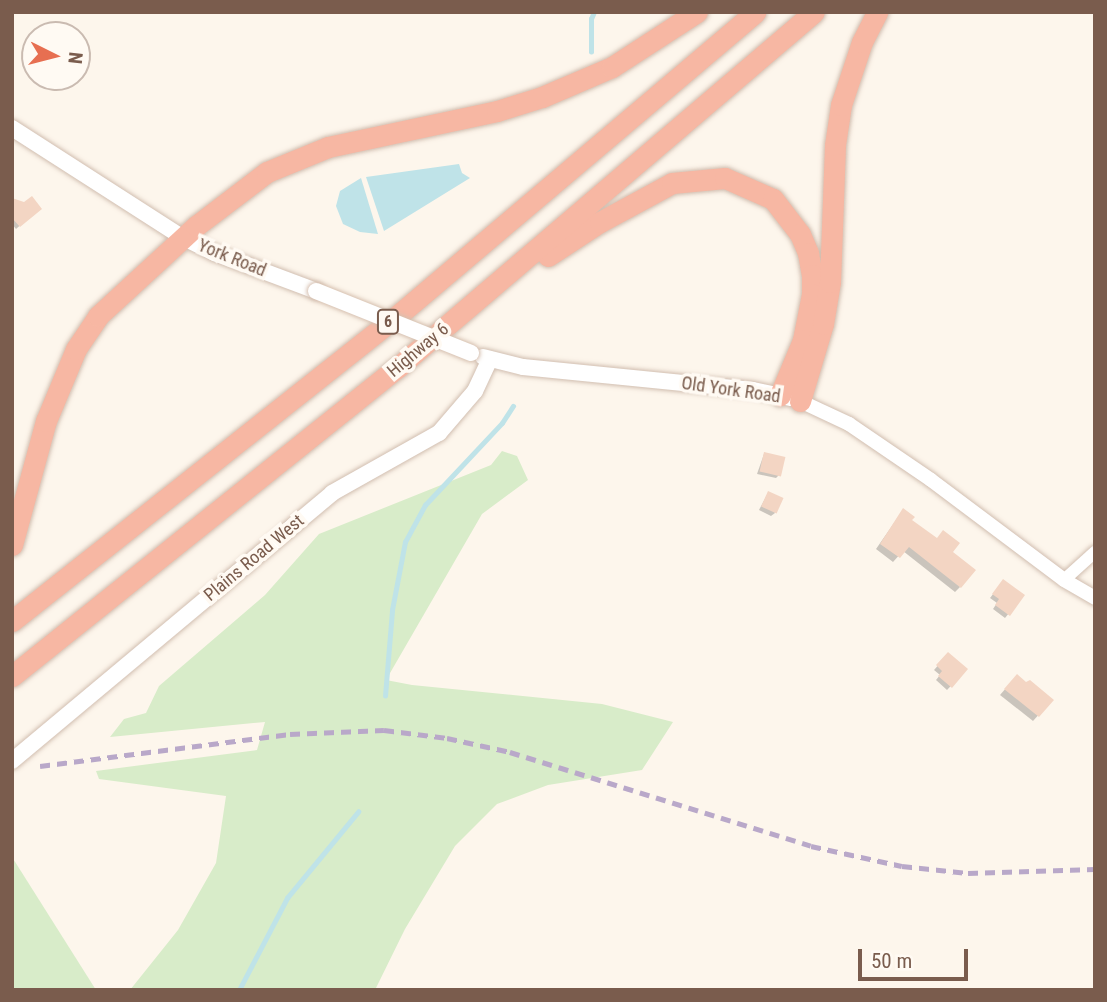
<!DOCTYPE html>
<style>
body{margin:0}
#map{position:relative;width:1107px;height:1002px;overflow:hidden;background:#fdf6ec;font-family:"Roboto Condensed",sans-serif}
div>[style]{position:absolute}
.green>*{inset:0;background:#d8ecc9}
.water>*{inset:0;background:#bfe3e8}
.shadow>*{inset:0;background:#0003}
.stream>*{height:4.5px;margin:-2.25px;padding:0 2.25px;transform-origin:2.25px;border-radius:2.25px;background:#bfe3e8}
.building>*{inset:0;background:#f3d5c3;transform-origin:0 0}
.roads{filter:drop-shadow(0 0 2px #d1beb0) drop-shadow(0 0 2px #d1beb0)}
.minor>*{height:12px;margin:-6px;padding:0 6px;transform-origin:6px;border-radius:6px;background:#fff}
.tertiary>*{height:14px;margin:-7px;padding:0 7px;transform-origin:7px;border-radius:7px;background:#fff}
.secondary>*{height:16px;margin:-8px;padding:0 8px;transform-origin:8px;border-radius:8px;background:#fff}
.motorway>*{height:21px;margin:-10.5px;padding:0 10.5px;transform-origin:10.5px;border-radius:10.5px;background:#f7b7a3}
.rail>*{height:4.5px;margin-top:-2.25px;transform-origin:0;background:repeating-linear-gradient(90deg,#b9a8c9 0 10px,transparent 0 17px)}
.bridges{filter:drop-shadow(0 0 2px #d6c0b0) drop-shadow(0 0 2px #d6c0b0)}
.secondary-bridge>*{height:16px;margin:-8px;padding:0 8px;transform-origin:8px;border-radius:8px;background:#fff}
span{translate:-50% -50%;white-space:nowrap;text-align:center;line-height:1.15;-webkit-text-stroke:7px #fffaf3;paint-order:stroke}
.shield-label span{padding:2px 5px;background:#fffaf3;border:2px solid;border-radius:5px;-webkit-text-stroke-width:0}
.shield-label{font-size:16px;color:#7a5c4d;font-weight:700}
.street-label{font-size:18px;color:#7a5c4d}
.frame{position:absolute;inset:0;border:14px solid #7a5c4d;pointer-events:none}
.north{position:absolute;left:21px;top:21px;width:70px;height:70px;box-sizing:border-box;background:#fffaf3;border:2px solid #cabbb1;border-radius:50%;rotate:96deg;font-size:19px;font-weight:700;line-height:28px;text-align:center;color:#7a5c4d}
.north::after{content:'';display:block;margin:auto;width:24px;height:32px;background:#e76f51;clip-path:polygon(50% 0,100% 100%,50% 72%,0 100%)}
.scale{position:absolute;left:858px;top:949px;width:110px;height:32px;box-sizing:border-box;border:4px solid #7a5c4d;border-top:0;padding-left:9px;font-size:21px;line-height:24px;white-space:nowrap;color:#7a5c4d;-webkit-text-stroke:5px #fffaf3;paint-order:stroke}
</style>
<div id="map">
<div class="green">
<div style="clip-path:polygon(502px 451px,517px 456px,528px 480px,482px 514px,386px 680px,412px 685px,602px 704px,673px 722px,642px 770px,548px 785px,497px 804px,455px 846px,405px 929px,375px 990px,130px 990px,178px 930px,216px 863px,226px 796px,99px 779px,96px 771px,257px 750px,265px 722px,110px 737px,124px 719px,146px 713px,159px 686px,265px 595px,319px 534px,491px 465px)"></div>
<div style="clip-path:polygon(12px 857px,96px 990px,12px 990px)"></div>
</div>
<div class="water">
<div style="clip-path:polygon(459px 164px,462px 173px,470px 178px,384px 231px,366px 177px)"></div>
<div style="clip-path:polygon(361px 178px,378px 234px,360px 232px,343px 224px,336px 206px,340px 191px)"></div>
</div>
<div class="shadow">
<div style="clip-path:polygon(12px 199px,39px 209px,16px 229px,12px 224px)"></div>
<div style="clip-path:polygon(764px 454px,779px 475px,776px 478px,757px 474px)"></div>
<div style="clip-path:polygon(768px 493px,775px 513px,771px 516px,759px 510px)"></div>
<div style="clip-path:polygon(903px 510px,910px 521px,951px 552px,960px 587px,955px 592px,903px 551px,893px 562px,876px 549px)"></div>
<div style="clip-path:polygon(1000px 585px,1023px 596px,1005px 618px,993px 609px,997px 603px,990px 598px)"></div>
<div style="clip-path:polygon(948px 654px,966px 670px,947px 690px,936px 680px,940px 675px,934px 670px)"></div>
<div style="clip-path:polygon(1012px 681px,1026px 684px,1051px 701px,1033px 721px,1000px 695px)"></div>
</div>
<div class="stream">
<div style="left:591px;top:52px;width:33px;rotate:-90deg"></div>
<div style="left:591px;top:19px;width:8px;rotate:-67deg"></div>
<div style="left:385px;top:696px;width:86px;rotate:-85.3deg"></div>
<div style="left:392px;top:610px;width:69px;rotate:-79.2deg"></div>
<div style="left:405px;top:542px;width:42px;rotate:-61.6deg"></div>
<div style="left:425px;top:505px;width:112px;rotate:-46.8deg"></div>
<div style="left:502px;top:423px;width:20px;rotate:-57deg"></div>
<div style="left:239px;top:990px;width:104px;rotate:-62.4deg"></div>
<div style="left:287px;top:898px;width:112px;rotate:-50.5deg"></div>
</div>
<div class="building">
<div style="clip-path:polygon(32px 196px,42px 209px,20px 227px,12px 218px,12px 198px,24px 202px)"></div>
<div style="left:764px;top:452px;width:22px;height:20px;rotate:13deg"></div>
<div style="left:768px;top:491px;width:17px;height:17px;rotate:24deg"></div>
<div style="clip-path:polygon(903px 508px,915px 517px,912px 520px,937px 538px,943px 530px,960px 543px,953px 552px,976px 570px,961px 588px,909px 547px,900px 558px,880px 544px)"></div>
<div style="clip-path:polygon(1003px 579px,1025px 595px,1010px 616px,995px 605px,999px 599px,992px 594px)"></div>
<div style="clip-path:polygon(948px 652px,968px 669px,952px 688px,938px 676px,942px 671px,936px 665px)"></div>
<div style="clip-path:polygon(1017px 674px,1026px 682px,1030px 680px,1054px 700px,1039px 717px,1004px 689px)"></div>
</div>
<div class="roads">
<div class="minor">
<div style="left:1064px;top:580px;width:42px;rotate:-42.1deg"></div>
</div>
<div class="tertiary">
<div style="left:800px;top:401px;width:54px;rotate:25.1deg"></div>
<div style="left:849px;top:424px;width:99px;rotate:34.3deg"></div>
<div style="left:931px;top:480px;width:166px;rotate:36.9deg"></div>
<div style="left:1064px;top:580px;width:36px;rotate:30deg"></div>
</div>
<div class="secondary">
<div style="left:12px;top:128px;width:202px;rotate:32.7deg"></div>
<div style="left:182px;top:237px;width:37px;rotate:26deg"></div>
<div style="left:215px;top:253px;width:108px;rotate:20.6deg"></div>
<div style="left:483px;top:357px;width:41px;rotate:14deg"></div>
<div style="left:523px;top:367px;width:231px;rotate:5.7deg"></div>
<div style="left:753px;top:390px;width:38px;rotate:12deg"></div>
<div style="left:12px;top:761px;width:417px;rotate:-39.9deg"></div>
<div style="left:332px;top:493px;width:123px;rotate:-29.3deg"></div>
<div style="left:439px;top:433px;width:55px;rotate:-49.4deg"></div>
<div style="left:475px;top:391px;width:35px;rotate:-65deg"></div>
</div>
<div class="motorway">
<div style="left:548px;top:256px;width:62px;rotate:-33.2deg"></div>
<div style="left:600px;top:222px;width:82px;rotate:-28.4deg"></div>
<div style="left:672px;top:183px;width:53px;rotate:-5.4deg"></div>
<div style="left:725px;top:178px;width:52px;rotate:23.6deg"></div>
<div style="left:773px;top:199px;width:44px;rotate:52.4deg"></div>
<div style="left:800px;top:234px;width:21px;rotate:67deg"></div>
<div style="left:808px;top:253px;width:22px;rotate:80deg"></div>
<div style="left:812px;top:275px;width:19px;rotate:90deg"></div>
<div style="left:812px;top:294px;width:47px;rotate:101.1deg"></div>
<div style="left:803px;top:340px;width:60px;rotate:112.7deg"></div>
<div style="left:800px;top:401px;width:80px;rotate:-73.4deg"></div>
<div style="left:823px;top:324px;width:43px;rotate:-80.5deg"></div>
<div style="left:830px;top:282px;width:137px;rotate:-87.9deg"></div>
<div style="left:835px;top:145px;width:40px;rotate:-81.5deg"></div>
<div style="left:841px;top:105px;width:66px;rotate:-71.6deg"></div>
<div style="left:862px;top:42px;width:34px;rotate:-63deg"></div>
<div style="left:12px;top:545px;width:129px;rotate:-74.7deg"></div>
<div style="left:46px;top:421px;width:78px;rotate:-67.4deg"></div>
<div style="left:76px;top:349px;width:40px;rotate:-56deg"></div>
<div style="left:98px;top:316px;width:133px;rotate:-42.6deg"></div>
<div style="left:196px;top:226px;width:89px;rotate:-37.3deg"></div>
<div style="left:267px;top:172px;width:66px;rotate:-22.3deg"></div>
<div style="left:328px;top:147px;width:173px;rotate:-12deg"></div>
<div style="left:497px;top:111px;width:47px;rotate:-17.3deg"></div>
<div style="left:542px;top:97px;width:76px;rotate:-23.2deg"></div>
<div style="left:612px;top:67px;width:101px;rotate:-32.9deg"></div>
<div style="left:12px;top:621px;width:499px;rotate:-38.4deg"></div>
<div style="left:403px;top:311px;width:462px;rotate:-40.3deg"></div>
<div style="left:12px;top:676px;width:493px;rotate:-38.7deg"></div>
<div style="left:397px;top:368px;width:548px;rotate:-40.49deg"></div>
</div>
</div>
<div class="rail">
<div style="left:40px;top:766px;width:252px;rotate:-7.3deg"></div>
<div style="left:290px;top:734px;width:94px;rotate:-2.4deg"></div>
<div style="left:384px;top:730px;width:64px;rotate:7.2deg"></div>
<div style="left:447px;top:738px;width:65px;rotate:12.5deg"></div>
<div style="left:510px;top:752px;width:315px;rotate:17.3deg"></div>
<div style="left:811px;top:846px;width:93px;rotate:12.4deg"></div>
<div style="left:902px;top:866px;width:66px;rotate:6.1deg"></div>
<div style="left:968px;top:873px;width:127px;rotate:-1.8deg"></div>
</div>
<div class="bridges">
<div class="secondary-bridge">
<div style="left:316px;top:291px;width:167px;rotate:21.8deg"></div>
</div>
</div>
<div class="shield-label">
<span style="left:388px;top:322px">6</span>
</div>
<div class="street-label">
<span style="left:232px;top:258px;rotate:22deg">York Road</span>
<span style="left:418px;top:350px;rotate:-40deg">Highway 6</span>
<span style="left:731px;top:390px;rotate:8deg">Old York Road</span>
<span style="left:254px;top:558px;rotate:-40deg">Plains Road West</span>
</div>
<div class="frame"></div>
<div class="north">N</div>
<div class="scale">50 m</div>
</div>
